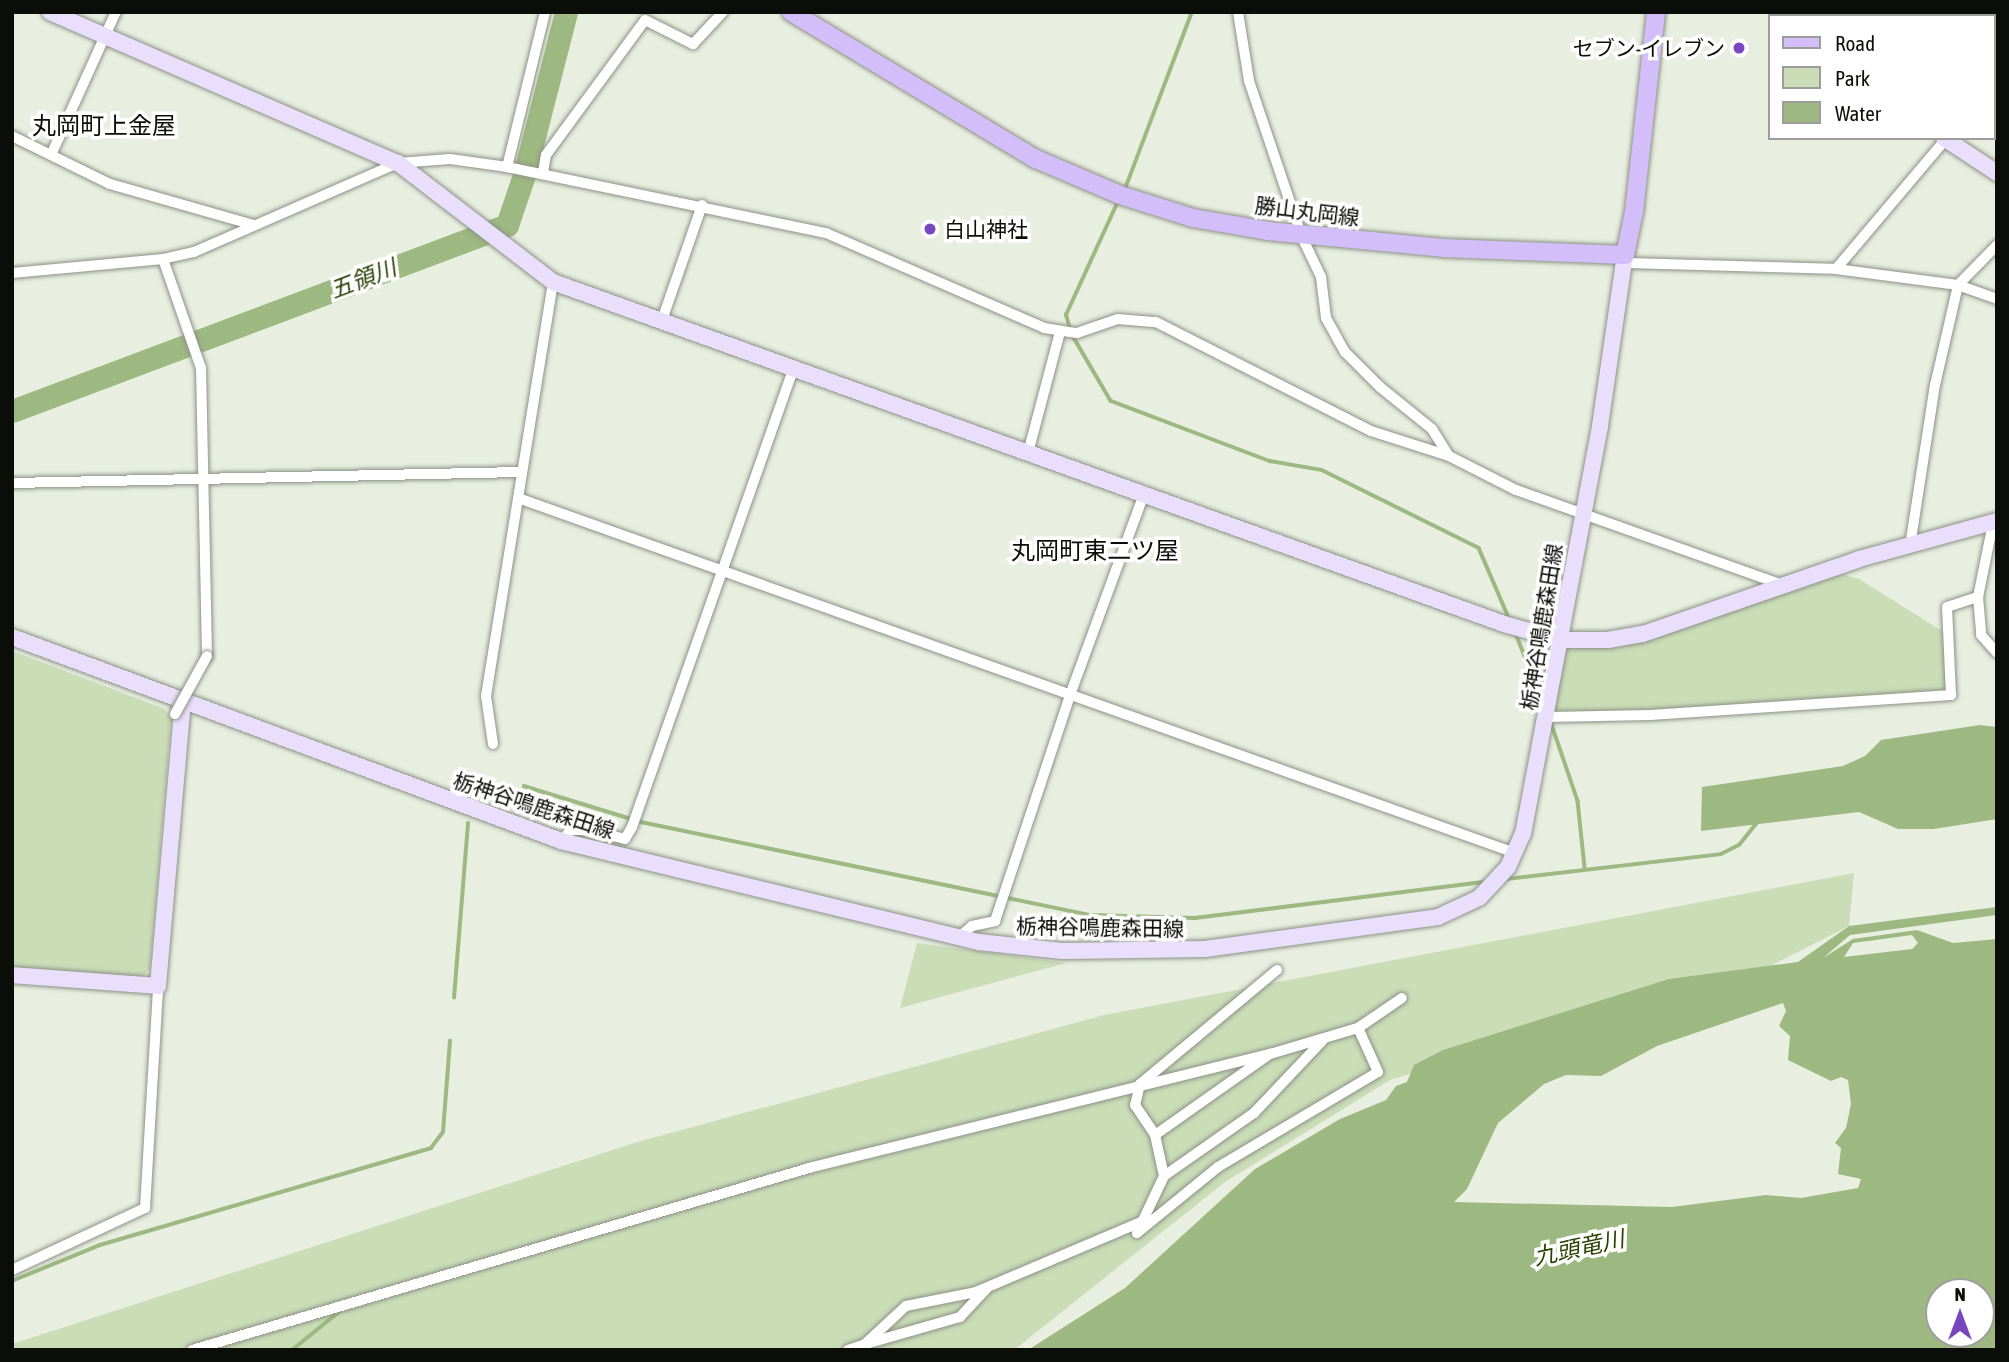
<!DOCTYPE html>
<meta charset="utf-8">
<style>
body{margin:0}
#map{position:relative;width:2009px;height:1362px;overflow:hidden;background:#e8efe1;font-family:"Asap Condensed","Noto Sans JP",sans-serif}
div>[style]{position:absolute}
.green>*{inset:0;background:#caddb7}
.forest>*{inset:0;background:#a0ba82}
.water>*{inset:0;background:#9db880}
.stream>*{height:3.5px;margin:-1.75px;padding:0 1.75px;transform-origin:1.75px;border-radius:1.75px;background:#9db880}
.river>*{height:23px;margin:-11.5px;padding:0 11.5px;transform-origin:11.5px;border-radius:11.5px;background:#9db880}
.roads{filter:drop-shadow(0 0 2px #8b9285) drop-shadow(0 0 2px #8b9285)}
.street>*{height:10px;margin:-5px;padding:0 5px;transform-origin:5px;border-radius:5px;background:#fff}
.secondary>*{height:16px;margin:-8px;padding:0 8px;transform-origin:8px;border-radius:8px;background:#e9dffc}
.primary>*{height:18px;margin:-9px;padding:0 9px;transform-origin:9px;border-radius:9px;background:#d3bef9}
.highway>*{height:19px;margin:-9.5px;padding:0 9.5px;transform-origin:9.5px;border-radius:9.5px;background:#b693f5}
.bridges{filter:drop-shadow(0 0 2px #8b9285) drop-shadow(0 0 2px #8b9285)}
.street-bridge>*{height:10px;margin:-5px;padding:0 5px;transform-origin:5px;border-radius:5px;background:#fff}
.dots>*{width:19px;height:19px;translate:-50% -50%;box-sizing:border-box;border:4px solid #fff;border-radius:50%}
span{translate:-50% -50%;white-space:nowrap;text-align:center;line-height:1.15;-webkit-text-stroke:7px #fff;paint-order:stroke}
.poi-label{font-size:21px;color:#0b0d08}
.right{translate:-100% -50%;text-align:right}
.left{translate:0 -50%;text-align:left}
.street-label{font-size:21px;color:#0b0d08}
.water-label{font-size:23px;color:#2a4102;font-style:italic}
.quarter-label{font-size:24px;color:#0b0d08}
.frame{position:absolute;inset:0;border:14px solid #0b0d08;pointer-events:none}
.legend{position:absolute;left:1768px;top:14px;width:228px;height:126px;box-sizing:border-box;background:#fff;border:2px solid #9d9e9c;margin:0;padding:9px 12px;list-style:none;font-size:21px;color:#0b0d08}
.legend li{display:flex;align-items:center;gap:14px;height:35px}
.legend b{width:35px;border:2px solid #9d9e9c}
.north{position:absolute;left:1925px;top:1278px;width:70px;height:70px;box-sizing:border-box;background:#fff;border:2px solid #9d9e9c;border-radius:50%;rotate:0deg;font-size:19px;font-weight:700;line-height:28px;text-align:center;color:#0b0d08}
.north::after{content:'';display:block;margin:auto;width:24px;height:32px;background:#7846bd;clip-path:polygon(50% 0,100% 100%,50% 72%,0 100%)}
</style>
<div id="map">
<div class="green">
<div style="clip-path:polygon(1834px 572px,1859px 579px,1947px 634px,1951px 695px,1548px 717px,1560px 640px,1608px 640px)"></div>
<div style="clip-path:polygon(12px 651px,165px 709px,171px 720px,150px 969px,139px 980px,12px 969px)"></div>
<div style="clip-path:polygon(1854px 873px,1849px 926px,1768px 967px,1390px 1080px,1225px 1182px,1014px 1350px,12px 1350px,12px 1344px,634px 1143px,1104px 1015px)"></div>
<div style="clip-path:polygon(917px 943px,1066px 963px,900px 1008px)"></div>
</div>
<div class="forest">
<div style="clip-path:polygon(1834px 12px,1997px 12px,1997px 99px,1993px 100px,1993px 16px)"></div>
</div>
<div class="water">
<div style="clip-path:polygon(1980px 725px,1997px 727px,1997px 819px,1934px 829px,1898px 829px,1859px 812px,1701px 831px,1702px 787px,1843px 766px,1865px 756px,1881px 740px)"></div>
<div style="clip-path:polygon(evenodd,1997px 907px,1997px 915px,1850px 935px,1823px 958px,1853px 939px,1917px 930px,1953px 943px,1997px 939px,1997px 1350px,1028px 1350px,1125px 1288px,1255px 1169px,1340px 1119px,1386px 1100px,1396px 1086px,1407px 1082px,1414px 1065px,1443px 1050px,1669px 979px,1798px 962px,1849px 926px,1997px 907px,1912px 935px,1918px 943px,1912px 949px,1844px 957px,1853px 943px,1912px 935px,1997px 907px,1783px 1003px,1786px 1011px,1779px 1026px,1790px 1036px,1788px 1060px,1831px 1081px,1841px 1077px,1848px 1080px,1851px 1104px,1846px 1128px,1835px 1143px,1841px 1148px,1838px 1174px,1861px 1179px,1858px 1188px,1801px 1198px,1766px 1195px,1672px 1207px,1454px 1202px,1467px 1189px,1498px 1123px,1544px 1084px,1566px 1075px,1601px 1076px,1657px 1046px,1783px 1003px,1997px 907px,1939px 1292px,1981px 1292px,1981px 1334px,1939px 1334px,1939px 1292px)"></div>
</div>
<div class="stream">
<div style="left:1125px;top:189px;width:189px;rotate:-69.3deg"></div>
<div style="left:1070px;top:329px;width:15px;rotate:-106deg"></div>
<div style="left:1066px;top:315px;width:128px;rotate:-65.4deg"></div>
<div style="left:1073px;top:336px;width:75px;rotate:59.7deg"></div>
<div style="left:1111px;top:401px;width:170px;rotate:20.7deg"></div>
<div style="left:1270px;top:461px;width:53px;rotate:9.8deg"></div>
<div style="left:1322px;top:470px;width:175px;rotate:26.4deg"></div>
<div style="left:1479px;top:548px;width:78px;rotate:66.7deg"></div>
<div style="left:1516px;top:634px;width:69px;rotate:67.9deg"></div>
<div style="left:1551px;top:722px;width:83px;rotate:71.1deg"></div>
<div style="left:1578px;top:801px;width:67px;rotate:84deg"></div>
<div style="left:524px;top:786px;width:122px;rotate:17.1deg"></div>
<div style="left:641px;top:822px;width:460px;rotate:11.7deg"></div>
<div style="left:1091px;top:915px;width:104px;rotate:1.7deg"></div>
<div style="left:1195px;top:918px;width:292px;rotate:-7.1deg"></div>
<div style="left:1506px;top:879px;width:216px;rotate:-6.6deg"></div>
<div style="left:1721px;top:854px;width:20px;rotate:-27deg"></div>
<div style="left:1739px;top:845px;width:28px;rotate:-51deg"></div>
<div style="left:454px;top:998px;width:175px;rotate:-85.4deg"></div>
<div style="left:12px;top:1281px;width:95px;rotate:-22.2deg"></div>
<div style="left:100px;top:1245px;width:345px;rotate:-16.3deg"></div>
<div style="left:431px;top:1148px;width:20px;rotate:-53deg"></div>
<div style="left:443px;top:1132px;width:91px;rotate:-85.6deg"></div>
<div style="left:292px;top:1350px;width:60px;rotate:-39deg"></div>
</div>
<div class="river">
<div style="left:12px;top:411px;width:529px;rotate:-20.59deg"></div>
<div style="left:507px;top:225px;width:56px;rotate:-71.2deg"></div>
<div style="left:525px;top:172px;width:165px;rotate:-75.6deg"></div>
</div>
<div class="roads">
<div class="street">
<div style="left:1238px;top:12px;width:70px;rotate:80.9deg"></div>
<div style="left:1249px;top:81px;width:163px;rotate:71.3deg"></div>
<div style="left:1301px;top:235px;width:47px;rotate:64.5deg"></div>
<div style="left:1321px;top:277px;width:41px;rotate:83deg"></div>
<div style="left:1326px;top:318px;width:39px;rotate:61deg"></div>
<div style="left:1345px;top:352px;width:49px;rotate:45deg"></div>
<div style="left:1380px;top:387px;width:67px;rotate:38.9deg"></div>
<div style="left:1432px;top:429px;width:32px;rotate:58deg"></div>
<div style="left:12px;top:136px;width:109px;rotate:26.1deg"></div>
<div style="left:110px;top:184px;width:150px;rotate:15.9deg"></div>
<div style="left:51px;top:155px;width:157px;rotate:-65.6deg"></div>
<div style="left:507px;top:167px;width:160px;rotate:-76.2deg"></div>
<div style="left:543px;top:173px;width:18px;rotate:-81deg"></div>
<div style="left:546px;top:155px;width:167px;rotate:-53.7deg"></div>
<div style="left:645px;top:20px;width:54px;rotate:26.6deg"></div>
<div style="left:693px;top:44px;width:44px;rotate:-46.8deg"></div>
<div style="left:163px;top:259px;width:115px;rotate:70.8deg"></div>
<div style="left:201px;top:368px;width:288px;rotate:88.8deg"></div>
<div style="left:1624px;top:263px;width:212px;rotate:1.6deg"></div>
<div style="left:1836px;top:269px;width:169px;rotate:-49.8deg"></div>
<div style="left:1836px;top:269px;width:123px;rotate:7.5deg"></div>
<div style="left:1958px;top:285px;width:41px;rotate:19.7deg"></div>
<div style="left:12px;top:273px;width:152px;rotate:-5.3deg"></div>
<div style="left:163px;top:259px;width:32px;rotate:-13deg"></div>
<div style="left:194px;top:252px;width:223px;rotate:-23.6deg"></div>
<div style="left:398px;top:163px;width:52px;rotate:-4.4deg"></div>
<div style="left:450px;top:159px;width:58px;rotate:8deg"></div>
<div style="left:507px;top:167px;width:326px;rotate:11.7deg"></div>
<div style="left:826px;top:233px;width:238px;rotate:23.5deg"></div>
<div style="left:1044px;top:328px;width:33px;rotate:9deg"></div>
<div style="left:1077px;top:333px;width:43px;rotate:-18.9deg"></div>
<div style="left:1118px;top:319px;width:38px;rotate:5deg"></div>
<div style="left:1156px;top:322px;width:241px;rotate:26.9deg"></div>
<div style="left:1371px;top:431px;width:82px;rotate:17.8deg"></div>
<div style="left:1449px;top:456px;width:75px;rotate:26.9deg"></div>
<div style="left:1516px;top:490px;width:283px;rotate:19.6deg"></div>
<div style="left:661px;top:323px;width:125px;rotate:-70.8deg"></div>
<div style="left:1028px;top:453px;width:125px;rotate:-75.2deg"></div>
<div style="left:12px;top:483px;width:509px;rotate:-1.24deg"></div>
<div style="left:518px;top:498px;width:1058px;rotate:19.6deg"></div>
<div style="left:1910px;top:546px;width:163px;rotate:-81.2deg"></div>
<div style="left:1935px;top:385px;width:103px;rotate:-77deg"></div>
<div style="left:1958px;top:285px;width:56px;rotate:-45.7deg"></div>
<div style="left:1978px;top:597px;width:38px;rotate:85deg"></div>
<div style="left:1981px;top:635px;width:24px;rotate:48deg"></div>
<div style="left:1548px;top:717px;width:102px;rotate:-1.1deg"></div>
<div style="left:1650px;top:715px;width:302px;rotate:-3.8deg"></div>
<div style="left:1951px;top:695px;width:88px;rotate:-92.6deg"></div>
<div style="left:1947px;top:607px;width:33px;rotate:-18deg"></div>
<div style="left:1978px;top:597px;width:76px;rotate:-78.5deg"></div>
<div style="left:493px;top:744px;width:49px;rotate:-98.3deg"></div>
<div style="left:486px;top:696px;width:419px;rotate:-80.8deg"></div>
<div style="left:561px;top:841px;width:15px;rotate:-48deg"></div>
<div style="left:571px;top:830px;width:16px"></div>
<div style="left:587px;top:830px;width:39px;rotate:13deg"></div>
<div style="left:625px;top:839px;width:14px;rotate:-60deg"></div>
<div style="left:632px;top:827px;width:485px;rotate:-70.6deg"></div>
<div style="left:958px;top:938px;width:18px;rotate:-41deg"></div>
<div style="left:972px;top:926px;width:24px;rotate:-12deg"></div>
<div style="left:995px;top:921px;width:238px;rotate:-71.6deg"></div>
<div style="left:1070px;top:695px;width:214px;rotate:-69.8deg"></div>
<div style="left:1277px;top:970px;width:178px;rotate:140.2deg"></div>
<div style="left:1140px;top:1084px;width:22px;rotate:103deg"></div>
<div style="left:1135px;top:1105px;width:36px;rotate:56deg"></div>
<div style="left:1155px;top:1135px;width:141px;rotate:-35.2deg"></div>
<div style="left:1270px;top:1054px;width:92px;rotate:-16.5deg"></div>
<div style="left:1358px;top:1028px;width:53px;rotate:-34.3deg"></div>
<div style="left:1155px;top:1135px;width:42px;rotate:77.6deg"></div>
<div style="left:1164px;top:1176px;width:110px;rotate:-35deg"></div>
<div style="left:1254px;top:1113px;width:100px;rotate:-46.6deg"></div>
<div style="left:1164px;top:1176px;width:63px;rotate:115.3deg"></div>
<div style="left:1137px;top:1233px;width:104px;rotate:-39.2deg"></div>
<div style="left:1218px;top:1167px;width:186px;rotate:-30.7deg"></div>
<div style="left:1378px;top:1072px;width:48px;rotate:-114.4deg"></div>
<div style="left:12px;top:1270px;width:147px;rotate:-25deg"></div>
<div style="left:145px;top:1208px;width:222px;rotate:-86.6deg"></div>
<div style="left:987px;top:1288px;width:40px;rotate:133deg"></div>
<div style="left:960px;top:1317px;width:99px;rotate:164.1deg"></div>
<div style="left:865px;top:1344px;width:56px;rotate:-42.8deg"></div>
<div style="left:906px;top:1306px;width:71px;rotate:-11.3deg"></div>
<div style="left:976px;top:1292px;width:181px;rotate:-23deg"></div>
<div style="left:192px;top:1350px;width:643px;rotate:-16.43deg"></div>
<div style="left:809px;top:1168px;width:475px;rotate:-13.9deg"></div>
<div style="left:848px;top:1350px;width:18px;rotate:-19deg"></div>
</div>
<div class="secondary">
<div style="left:50px;top:12px;width:379px;rotate:23.5deg"></div>
<div style="left:398px;top:163px;width:195px;rotate:37.5deg"></div>
<div style="left:553px;top:282px;width:1011px;rotate:19.78deg"></div>
<div style="left:1504px;top:624px;width:58px;rotate:15.9deg"></div>
<div style="left:1560px;top:640px;width:48px"></div>
<div style="left:1608px;top:640px;width:36px;rotate:-10deg"></div>
<div style="left:1643px;top:634px;width:229px;rotate:-19.1deg"></div>
<div style="left:1859px;top:559px;width:143px;rotate:-15.4deg"></div>
<div style="left:1944px;top:138px;width:64px;rotate:33.4deg"></div>
<div style="left:12px;top:637px;width:586px;rotate:20.38deg"></div>
<div style="left:561px;top:841px;width:430px;rotate:13.6deg"></div>
<div style="left:979px;top:942px;width:83px;rotate:6.2deg"></div>
<div style="left:1062px;top:951px;width:143px;rotate:-0.8deg"></div>
<div style="left:1205px;top:949px;width:235px;rotate:-7.8deg"></div>
<div style="left:1438px;top:917px;width:45px;rotate:-24.9deg"></div>
<div style="left:1479px;top:898px;width:42px;rotate:-46.9deg"></div>
<div style="left:1508px;top:867px;width:36px;rotate:-66deg"></div>
<div style="left:1523px;top:834px;width:415px;rotate:-79.3deg"></div>
<div style="left:1600px;top:426px;width:173px;rotate:-81.7deg"></div>
<div style="left:12px;top:975px;width:146px;rotate:4.3deg"></div>
<div style="left:158px;top:986px;width:286px;rotate:-85deg"></div>
</div>
<div class="primary">
<div style="left:791px;top:12px;width:286px;rotate:31deg"></div>
<div style="left:1036px;top:159px;width:91px;rotate:23.2deg"></div>
<div style="left:1120px;top:195px;width:77px;rotate:17.5deg"></div>
<div style="left:1193px;top:218px;width:76px;rotate:9.8deg"></div>
<div style="left:1268px;top:231px;width:176px;rotate:5.5deg"></div>
<div style="left:1443px;top:248px;width:182px;rotate:2.2deg"></div>
<div style="left:1625px;top:255px;width:44px;rotate:-78.2deg"></div>
<div style="left:1634px;top:212px;width:201px;rotate:-83.7deg"></div>
</div>
<div class="highway">
<div style="left:1791px;top:12px;width:7px;rotate:34deg"></div>
<div style="left:1993px;top:119px;width:4px;rotate:14deg"></div>
</div>
</div>
<div class="bridges">
<div class="street-bridge">
<div style="left:175px;top:714px;width:66px;rotate:-61.1deg"></div>
</div>
</div>
<div class="dots">
<div style="left:1739px;top:48px;background:#7846bd"></div>
<div style="left:930px;top:229px;background:#7846bd"></div>
</div>
<div class="poi-label">
<span class="right" style="left:1725px;top:48px">セブン-イレブン</span>
<span class="left" style="left:944px;top:229px">白山神社</span>
</div>
<div class="street-label">
<span style="left:1307px;top:211px;rotate:7deg">勝山丸岡線</span>
<span style="left:1541px;top:627px;rotate:-81deg">栃神谷鳴鹿森田線</span>
<span style="left:534px;top:805px;rotate:18deg">栃神谷鳴鹿森田線</span>
<span style="left:1100px;top:927px;rotate:1deg">栃神谷鳴鹿森田線</span>
</div>
<div class="water-label">
<span style="left:363px;top:279px;rotate:-21deg">五領川</span>
<span style="left:1579px;top:1248px;rotate:-12deg">九頭竜川</span>
</div>
<div class="quarter-label">
<span style="left:104px;top:126px">丸岡町上金屋</span>
<span style="left:1095px;top:551px">丸岡町東二ツ屋</span>
</div>
<div class="frame"></div>
<ul class="legend">
<li><b style="height:9px;background:#d3bef9"></b>Road</li>
<li><b style="height:19px;background:#caddb7"></b>Park</li>
<li><b style="height:19px;background:#9db880"></b>Water</li>
</ul>
<div class="north">N</div>
</div>
